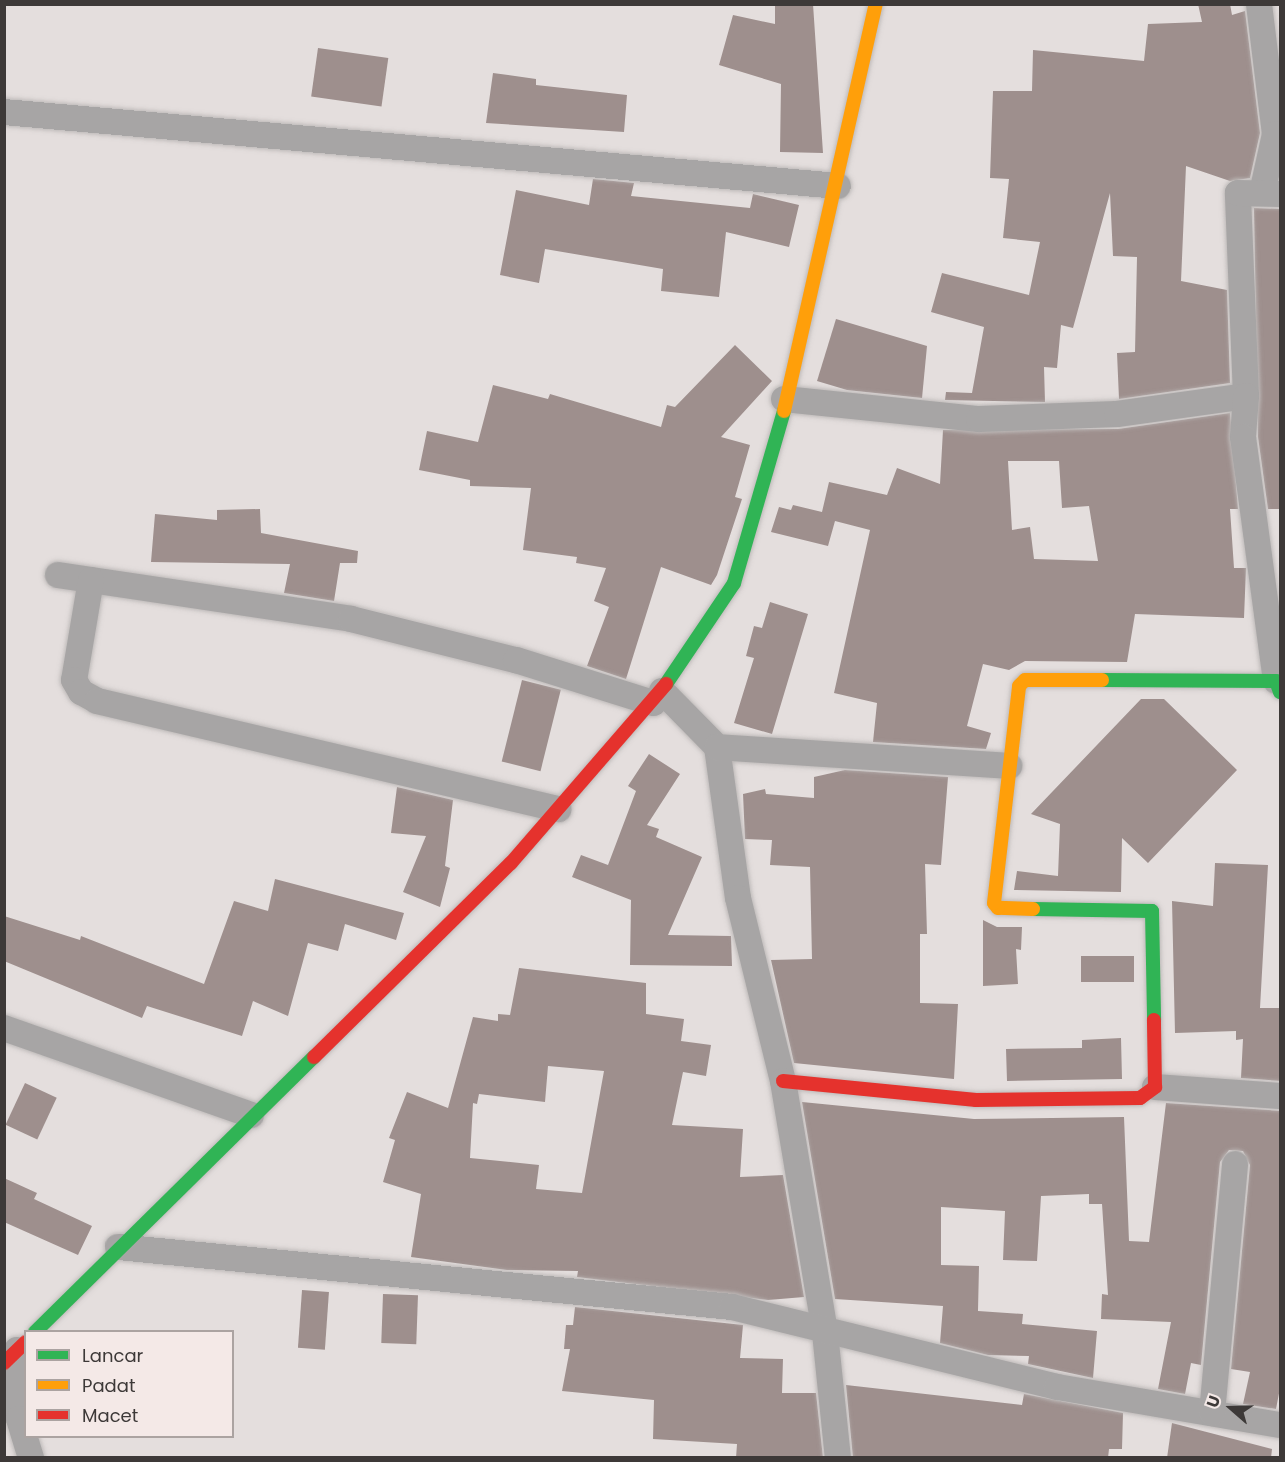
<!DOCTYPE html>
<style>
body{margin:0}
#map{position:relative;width:1285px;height:1462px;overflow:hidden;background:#e4dedd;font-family:Poppins,sans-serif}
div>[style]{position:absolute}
.building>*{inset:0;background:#9e8f8d;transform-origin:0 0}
.roads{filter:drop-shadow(0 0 2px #bebab9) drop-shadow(0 0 2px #bebab9)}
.street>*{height:26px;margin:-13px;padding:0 13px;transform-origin:13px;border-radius:13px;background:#a7a5a5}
.fast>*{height:14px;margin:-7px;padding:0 7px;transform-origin:7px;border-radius:7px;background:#30b455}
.slow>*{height:14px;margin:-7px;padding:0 7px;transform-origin:7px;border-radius:7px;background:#ff9f0a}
.jam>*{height:14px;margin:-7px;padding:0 7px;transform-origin:7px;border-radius:7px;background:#e5322d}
span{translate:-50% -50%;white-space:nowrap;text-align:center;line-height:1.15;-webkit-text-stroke:6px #f4e9e7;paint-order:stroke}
.frame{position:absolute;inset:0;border:6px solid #3d3938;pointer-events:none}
.legend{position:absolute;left:24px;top:1330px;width:210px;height:108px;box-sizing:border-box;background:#f4e9e7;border:2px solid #aba3a1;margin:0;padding:8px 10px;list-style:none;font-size:18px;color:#3d3938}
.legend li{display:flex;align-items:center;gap:12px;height:30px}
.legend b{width:30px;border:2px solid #aba3a1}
.north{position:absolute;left:1201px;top:1378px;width:60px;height:60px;-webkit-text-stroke:4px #f4e9e7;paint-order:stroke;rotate:290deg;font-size:16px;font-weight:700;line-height:24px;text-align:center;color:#3d3938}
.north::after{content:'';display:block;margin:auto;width:21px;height:27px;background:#3d3938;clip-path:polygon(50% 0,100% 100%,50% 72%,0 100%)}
</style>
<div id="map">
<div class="building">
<div style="clip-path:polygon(775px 4px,813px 4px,823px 153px,780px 152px,781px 84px,719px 65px,733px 15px,775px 24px)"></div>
<div style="clip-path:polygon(1198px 4px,1230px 4px,1232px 15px,1245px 11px,1260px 133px,1250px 178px,1230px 181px,1186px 166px,1181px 281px,1227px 290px,1230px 383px,1119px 399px,1117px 353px,1135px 352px,1137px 257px,1113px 256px,1110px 193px,1073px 328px,1061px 325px,1057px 368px,1044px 367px,1045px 402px,945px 400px,946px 392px,972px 393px,984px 327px,931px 312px,942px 273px,1029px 295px,1040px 242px,1003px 238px,1009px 179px,990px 178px,993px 91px,1032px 91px,1033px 50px,1144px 61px,1148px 24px,1202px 22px)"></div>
<div style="left:318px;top:48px;width:71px;height:49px;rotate:8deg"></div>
<div style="clip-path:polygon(493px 73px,536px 79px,536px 85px,627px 95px,624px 132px,486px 123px)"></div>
<div style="clip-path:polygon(593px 179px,634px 183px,631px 196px,750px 208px,753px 194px,799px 205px,789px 247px,726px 232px,719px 297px,661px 291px,663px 269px,545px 249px,539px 283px,500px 275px,516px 190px,589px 205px)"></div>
<div style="clip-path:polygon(1254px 208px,1281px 209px,1281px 509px,1268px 509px,1258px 437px)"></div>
<div style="clip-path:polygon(836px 319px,927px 346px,922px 398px,847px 390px,817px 381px)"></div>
<div style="clip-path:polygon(735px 345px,772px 381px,721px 437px,750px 445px,735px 497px,742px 499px,717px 575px,711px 585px,661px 567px,626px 679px,587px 666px,609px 607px,594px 601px,606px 568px,576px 563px,577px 557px,523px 550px,531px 488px,470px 486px,470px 480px,419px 470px,427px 431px,478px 442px,493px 385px,548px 399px,550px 394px,661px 427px,667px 405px,675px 407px)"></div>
<div style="clip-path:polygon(evenodd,1230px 413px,1238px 509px,1230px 509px,1234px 568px,1246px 568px,1244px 618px,1135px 614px,1127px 662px,1025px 661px,1009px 670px,983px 664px,967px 726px,991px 733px,986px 749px,873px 742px,877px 703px,834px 693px,870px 530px,835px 521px,828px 546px,771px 532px,779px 507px,791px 510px,793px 505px,822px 512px,829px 482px,887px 495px,897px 468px,940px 484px,943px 430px,1118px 429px,1230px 413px,1008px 461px,1059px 461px,1062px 508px,1089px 506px,1098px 561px,1034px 559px,1030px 527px,1012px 530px,1008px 461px)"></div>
<div style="clip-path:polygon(260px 509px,261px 533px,358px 551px,357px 563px,340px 563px,334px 601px,284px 593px,290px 564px,151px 562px,155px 514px,217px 520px,217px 510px)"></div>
<div style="clip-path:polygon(770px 602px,808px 614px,772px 734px,734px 723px,754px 658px,746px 656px,754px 626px,762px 628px)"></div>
<div style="left:522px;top:680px;width:40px;height:84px;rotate:14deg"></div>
<div style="clip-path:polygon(1141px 699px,1164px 699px,1237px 770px,1148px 863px,1122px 838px,1121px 892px,1014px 890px,1017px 871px,1058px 876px,1060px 824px,1031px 814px)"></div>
<div style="clip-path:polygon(649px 754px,680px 774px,647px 825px,659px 829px,656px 837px,702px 857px,668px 935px,731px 936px,732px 966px,630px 965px,631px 900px,572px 877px,581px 855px,608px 865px,636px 791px,628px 786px)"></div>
<div style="clip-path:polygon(845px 770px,948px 777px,941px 865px,925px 864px,927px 934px,920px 934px,920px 1003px,958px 1004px,954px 1079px,794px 1063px,771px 960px,812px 959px,810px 867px,770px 865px,772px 840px,745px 839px,743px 794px,765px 789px,766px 794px,814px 798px,814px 777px)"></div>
<div style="clip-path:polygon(397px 787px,453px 800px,445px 866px,450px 868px,440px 907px,403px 892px,426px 836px,391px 833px)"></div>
<div style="clip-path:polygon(1215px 863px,1268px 865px,1260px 1008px,1281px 1008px,1281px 1081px,1241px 1078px,1243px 1039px,1236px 1040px,1236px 1031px,1175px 1033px,1172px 901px,1213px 906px)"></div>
<div style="clip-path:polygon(275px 879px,404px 913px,396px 940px,345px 924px,338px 951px,308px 943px,288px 1016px,253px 1001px,242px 1036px,147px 1006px,142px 1018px,4px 961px,4px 916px,80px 940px,81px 936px,204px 984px,234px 901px,268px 911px)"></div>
<div style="clip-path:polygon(983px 920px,997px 927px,1022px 927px,1021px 950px,1016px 949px,1018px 984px,983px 986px)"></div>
<div style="left:1134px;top:956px;width:26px;height:53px;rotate:90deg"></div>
<div style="clip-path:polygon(evenodd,519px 968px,646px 983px,646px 1014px,684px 1019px,681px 1041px,711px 1045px,706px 1076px,683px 1072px,672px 1125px,743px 1129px,740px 1177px,783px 1175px,804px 1297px,768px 1300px,577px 1277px,578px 1271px,507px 1270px,411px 1257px,421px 1194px,383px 1182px,395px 1140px,389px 1138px,407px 1092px,448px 1108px,473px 1017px,498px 1021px,498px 1014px,510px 1015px,519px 968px,548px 1066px,604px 1071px,582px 1193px,536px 1189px,539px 1165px,470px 1158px,473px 1103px,477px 1104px,479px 1094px,545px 1102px,548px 1066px)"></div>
<div style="clip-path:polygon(1121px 1038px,1122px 1079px,1007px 1081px,1006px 1049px,1082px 1048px,1082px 1040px)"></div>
<div style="left:25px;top:1083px;width:35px;height:46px;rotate:25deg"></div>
<div style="clip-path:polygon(802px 1102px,974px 1119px,1124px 1117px,1129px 1241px,1149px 1242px,1166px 1103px,1281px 1111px,1281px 1383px,1276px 1409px,1243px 1404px,1250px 1372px,1231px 1369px,1250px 1165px,1243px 1151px,1229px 1150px,1220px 1162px,1201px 1365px,1191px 1363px,1185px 1394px,1158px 1389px,1171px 1322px,1101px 1319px,1102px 1294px,1108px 1295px,1102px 1204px,1089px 1204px,1089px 1194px,1041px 1196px,1037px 1261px,1003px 1260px,1005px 1211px,941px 1207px,941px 1265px,979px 1266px,978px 1311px,1023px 1314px,1022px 1324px,1097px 1331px,1093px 1378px,1028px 1364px,1029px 1356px,988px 1355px,940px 1343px,943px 1306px,835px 1299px)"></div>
<div style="clip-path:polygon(4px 1178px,37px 1193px,34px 1199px,92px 1226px,78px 1255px,4px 1222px)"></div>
<div style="left:302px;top:1290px;width:27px;height:58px;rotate:4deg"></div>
<div style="left:383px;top:1294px;width:35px;height:49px;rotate:2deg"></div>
<div style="clip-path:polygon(575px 1307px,743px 1325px,740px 1358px,783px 1359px,782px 1393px,816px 1393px,823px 1458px,736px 1458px,737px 1444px,653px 1439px,654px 1400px,562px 1391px,570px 1349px,564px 1349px,566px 1325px,573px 1325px)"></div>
<div style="clip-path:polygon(846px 1385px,1022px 1405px,1024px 1394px,1123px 1413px,1122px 1449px,1109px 1449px,1108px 1458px,853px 1458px)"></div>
<div style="clip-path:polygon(1172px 1423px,1272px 1449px,1271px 1458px,1167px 1458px)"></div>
</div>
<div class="roads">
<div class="street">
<div style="left:1259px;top:4px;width:131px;rotate:83deg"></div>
<div style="left:1275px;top:134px;width:60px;rotate:102.4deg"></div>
<div style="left:4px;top:112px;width:837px;rotate:5.07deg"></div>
<div style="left:1246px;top:396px;width:203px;rotate:-92.3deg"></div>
<div style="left:1238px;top:193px;width:42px;rotate:1.4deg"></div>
<div style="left:784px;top:399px;width:196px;rotate:5.9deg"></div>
<div style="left:979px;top:419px;width:138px;rotate:-2.1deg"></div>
<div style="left:1117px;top:414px;width:130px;rotate:-7.9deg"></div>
<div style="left:1246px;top:396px;width:41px;rotate:94.2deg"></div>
<div style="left:1243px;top:437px;width:246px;rotate:82.3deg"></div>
<div style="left:58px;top:575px;width:296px;rotate:8.5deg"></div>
<div style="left:351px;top:619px;width:170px;rotate:14deg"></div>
<div style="left:516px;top:660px;width:144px;rotate:17.4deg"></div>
<div style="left:91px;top:580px;width:101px;rotate:99.6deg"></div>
<div style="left:74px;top:680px;width:14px;rotate:60deg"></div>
<div style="left:81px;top:692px;width:18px;rotate:29deg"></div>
<div style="left:97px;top:701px;width:474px;rotate:13.2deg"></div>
<div style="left:662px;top:691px;width:78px;rotate:45.5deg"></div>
<div style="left:717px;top:747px;width:152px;rotate:82.1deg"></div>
<div style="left:738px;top:898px;width:188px;rotate:76.2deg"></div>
<div style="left:783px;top:1081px;width:255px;rotate:80.5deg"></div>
<div style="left:825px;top:1333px;width:126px;rotate:84.1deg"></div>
<div style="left:717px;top:747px;width:293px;rotate:3.7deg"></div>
<div style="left:4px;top:1028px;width:262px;rotate:19.4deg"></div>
<div style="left:1155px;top:1087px;width:125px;rotate:4.1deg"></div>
<div style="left:118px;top:1247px;width:617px;rotate:5.58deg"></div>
<div style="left:732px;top:1307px;width:335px;rotate:13.8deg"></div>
<div style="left:1057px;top:1387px;width:226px;rotate:9.7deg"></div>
<div style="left:17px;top:1350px;width:69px;rotate:88.3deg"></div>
<div style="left:19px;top:1419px;width:41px;rotate:72.9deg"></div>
<div style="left:1212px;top:1413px;width:250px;rotate:-84.7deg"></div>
</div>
<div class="fast">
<div style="left:1102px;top:680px;width:174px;rotate:0.3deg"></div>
<div style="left:1276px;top:681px;width:12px;rotate:70deg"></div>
<div style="left:666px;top:684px;width:122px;rotate:-56deg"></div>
<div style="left:734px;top:583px;width:179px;rotate:-73.8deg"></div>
<div style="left:1033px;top:909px;width:119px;rotate:1deg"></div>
<div style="left:1152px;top:911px;width:109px;rotate:88.9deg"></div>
<div style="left:35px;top:1332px;width:392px;rotate:-44.6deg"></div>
</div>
<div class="slow">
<div style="left:784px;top:411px;width:417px;rotate:-77.3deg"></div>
<div style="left:1033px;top:909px;width:35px;rotate:-178deg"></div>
<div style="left:998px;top:908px;width:6px;rotate:-129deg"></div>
<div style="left:994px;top:903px;width:218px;rotate:-83.4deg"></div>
<div style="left:1019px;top:686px;width:8px;rotate:-45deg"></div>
<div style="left:1025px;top:680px;width:77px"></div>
</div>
<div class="jam">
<div style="left:314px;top:1057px;width:276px;rotate:-44.6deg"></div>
<div style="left:511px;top:863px;width:237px;rotate:-49.1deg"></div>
<div style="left:783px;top:1081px;width:194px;rotate:5.6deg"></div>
<div style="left:976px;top:1100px;width:164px;rotate:-0.7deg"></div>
<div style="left:1140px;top:1098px;width:19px;rotate:-36deg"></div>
<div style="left:1155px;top:1087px;width:67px;rotate:-90.9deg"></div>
<div style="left:4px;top:1363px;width:30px;rotate:-44deg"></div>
</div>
</div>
<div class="frame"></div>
<ul class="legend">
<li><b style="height:8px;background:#30b455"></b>Lancar</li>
<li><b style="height:8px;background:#ff9f0a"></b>Padat</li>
<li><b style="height:8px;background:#e5322d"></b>Macet</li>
</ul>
<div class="north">U</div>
</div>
